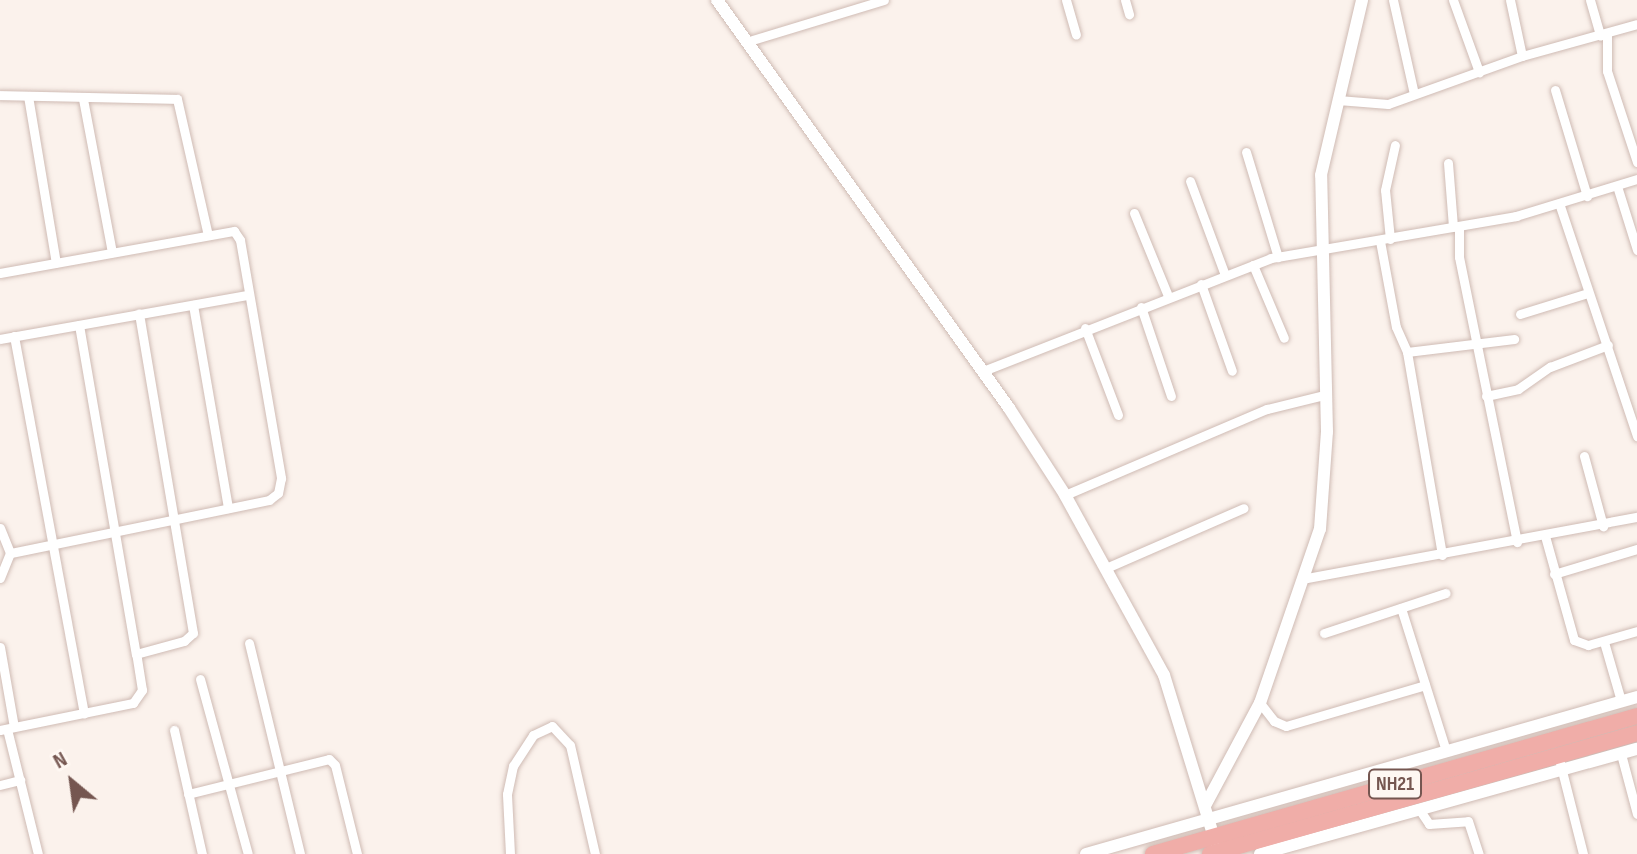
<!DOCTYPE html>
<style>
body{margin:0}
#map{position:relative;width:1637px;height:854px;overflow:hidden;background:#fbf2ec;font-family:"Sofia Sans Condensed",sans-serif}
div>[style]{position:absolute}
.roads{filter:drop-shadow(0 0 2px #cfbbb4) drop-shadow(0 0 2px #cfbbb4)}
.street>*{height:9px;margin:-4.5px;padding:0 4.5px;transform-origin:4.5px;border-radius:4.5px;background:#fff}
.secondary>*{height:12px;margin:-6px;padding:0 6px;transform-origin:6px;border-radius:6px;background:#fff}
.highway>*{height:16px;margin:-8px;padding:0 8px;transform-origin:8px;border-radius:8px;background:#f0ada8}
span{translate:-50% -50%;white-space:nowrap;text-align:center;line-height:1.15;-webkit-text-stroke:6px #fef7f2;paint-order:stroke}
.shield-label span{padding:2px 6px;background:#fef7f2;border:2px solid;border-radius:6px;-webkit-text-stroke-width:0}
.shield-label{font-size:20px;color:#755650;font-weight:700}
.north{position:absolute;left:32px;top:742px;width:80px;height:80px;-webkit-text-stroke:6px #fef7f2;paint-order:stroke;rotate:331deg;font-size:22px;font-weight:700;line-height:32px;text-align:center;color:#755650}
.north::after{content:'';display:block;margin:auto;width:28px;height:36px;background:#755650;clip-path:polygon(50% 0,100% 100%,50% 72%,0 100%)}
</style>
<div id="map">
<div class="roads">
<div class="street">
<div style="left:1066px;top:0;width:36px;rotate:74deg"></div>
<div style="left:1125px;top:0;width:15px;rotate:74deg"></div>
<div style="left:1393px;top:0;width:96px;rotate:77.4deg"></div>
<div style="left:1453px;top:0;width:77px;rotate:70.1deg"></div>
<div style="left:1510px;top:0;width:57px;rotate:77.9deg"></div>
<div style="left:1590px;top:0;width:37px;rotate:74deg"></div>
<div style="left:1607px;top:34px;width:37px;rotate:90deg"></div>
<div style="left:1607px;top:71px;width:96px;rotate:71.8deg"></div>
<div style="left:749px;top:41px;width:141px;rotate:-16.9deg"></div>
<div style="left:1555px;top:90px;width:111px;rotate:73.2deg"></div>
<div style="left:0;top:95px;width:177px;rotate:1.3deg"></div>
<div style="left:177px;top:99px;width:139px;rotate:77.2deg"></div>
<div style="left:28px;top:96px;width:169px;rotate:80.5deg"></div>
<div style="left:83px;top:99px;width:156px;rotate:79.3deg"></div>
<div style="left:1338px;top:100px;width:50px;rotate:4.6deg"></div>
<div style="left:1388px;top:104px;width:142px;rotate:-19.7deg"></div>
<div style="left:1522px;top:56px;width:119px;rotate:-15.5deg"></div>
<div style="left:1246px;top:152px;width:110px;rotate:73.1deg"></div>
<div style="left:1448px;top:163px;width:64px;rotate:85.5deg"></div>
<div style="left:1190px;top:181px;width:100px;rotate:69.6deg"></div>
<div style="left:1617px;top:186px;width:67px;rotate:72.6deg"></div>
<div style="left:1560px;top:206px;width:243px;rotate:71.5deg"></div>
<div style="left:1134px;top:213px;width:90px;rotate:67.7deg"></div>
<div style="left:1459px;top:226px;width:31px;rotate:90deg"></div>
<div style="left:1459px;top:257px;width:291px;rotate:78.5deg"></div>
<div style="left:1390px;top:239px;width:49px;rotate:-95.8deg"></div>
<div style="left:1385px;top:190px;width:46px;rotate:-77.5deg"></div>
<div style="left:1380px;top:241px;width:87px;rotate:79.5deg"></div>
<div style="left:1396px;top:327px;width:27px;rotate:66deg"></div>
<div style="left:1407px;top:352px;width:108px;rotate:-6.9deg"></div>
<div style="left:1253px;top:265px;width:79px;rotate:67deg"></div>
<div style="left:0;top:273px;width:238px;rotate:-10.2deg"></div>
<div style="left:234px;top:231px;width:11px;rotate:56deg"></div>
<div style="left:240px;top:240px;width:242px;rotate:80.2deg"></div>
<div style="left:281px;top:478px;width:15px;rotate:101deg"></div>
<div style="left:278px;top:493px;width:11px;rotate:142deg"></div>
<div style="left:269px;top:500px;width:264px;rotate:168.4deg"></div>
<div style="left:1201px;top:284px;width:92px;rotate:70.4deg"></div>
<div style="left:193px;top:305px;width:206px;rotate:80.2deg"></div>
<div style="left:1141px;top:307px;width:94px;rotate:71.4deg"></div>
<div style="left:1520px;top:314px;width:71px;rotate:-17.2deg"></div>
<div style="left:79px;top:325px;width:334px;rotate:80.2deg"></div>
<div style="left:1085px;top:328px;width:93px;rotate:69.2deg"></div>
<div style="left:14px;top:336px;width:384px;rotate:79.5deg"></div>
<div style="left:0;top:339px;width:252px;rotate:-10.1deg"></div>
<div style="left:1407px;top:352px;width:206px;rotate:80.2deg"></div>
<div style="left:983px;top:371px;width:309px;rotate:-21.4deg"></div>
<div style="left:1271px;top:258px;width:249px;rotate:-9.7deg"></div>
<div style="left:1516px;top:216px;width:127px;rotate:-17deg"></div>
<div style="left:1486px;top:396px;width:33px;rotate:-12deg"></div>
<div style="left:1518px;top:389px;width:39px;rotate:-35deg"></div>
<div style="left:1550px;top:367px;width:62px;rotate:-20.8deg"></div>
<div style="left:1584px;top:456px;width:73px;rotate:74.8deg"></div>
<div style="left:1065px;top:495px;width:220px;rotate:-23.1deg"></div>
<div style="left:1267px;top:409px;width:59px;rotate:-13.8deg"></div>
<div style="left:0;top:528px;width:27px;rotate:68deg"></div>
<div style="left:10px;top:553px;width:27px;rotate:112deg"></div>
<div style="left:1545px;top:536px;width:108px;rotate:74.4deg"></div>
<div style="left:1574px;top:640px;width:15px;rotate:20deg"></div>
<div style="left:1588px;top:645px;width:51px;rotate:-15.9deg"></div>
<div style="left:1106px;top:568px;width:150px;rotate:-23.5deg"></div>
<div style="left:1554px;top:574px;width:87px;rotate:-16.8deg"></div>
<div style="left:1307px;top:578px;width:336px;rotate:-10.5deg"></div>
<div style="left:1401px;top:608px;width:150px;rotate:72.5deg"></div>
<div style="left:1324px;top:633px;width:128px;rotate:-18.2deg"></div>
<div style="left:1604px;top:642px;width:61px;rotate:73.9deg"></div>
<div style="left:249px;top:643px;width:217px;rotate:76.4deg"></div>
<div style="left:0;top:647px;width:81px;rotate:80.1deg"></div>
<div style="left:200px;top:679px;width:181px;rotate:74.7deg"></div>
<div style="left:1260px;top:703px;width:23px;rotate:52deg"></div>
<div style="left:1274px;top:721px;width:13px;rotate:23deg"></div>
<div style="left:1286px;top:726px;width:145px;rotate:-16.4deg"></div>
<div style="left:7px;top:729px;width:129px;rotate:76.1deg"></div>
<div style="left:0;top:730px;width:136px;rotate:-11.5deg"></div>
<div style="left:133px;top:703px;width:16px;rotate:-55deg"></div>
<div style="left:142px;top:690px;width:36px;rotate:-99deg"></div>
<div style="left:136px;top:654px;width:50px;rotate:-15.2deg"></div>
<div style="left:184px;top:641px;width:12px;rotate:-42deg"></div>
<div style="left:193px;top:633px;width:324px;rotate:-99.6deg"></div>
<div style="left:174px;top:730px;width:127px;rotate:77.3deg"></div>
<div style="left:1621px;top:754px;width:62px;rotate:75.1deg"></div>
<div style="left:1558px;top:755px;width:102px;rotate:75.8deg"></div>
<div style="left:0;top:785px;width:21px;rotate:-14deg"></div>
<div style="left:188px;top:794px;width:145px;rotate:-13.9deg"></div>
<div style="left:329px;top:759px;width:8px;rotate:45deg"></div>
<div style="left:335px;top:765px;width:92px;rotate:76.1deg"></div>
<div style="left:1419px;top:809px;width:18px;rotate:56deg"></div>
<div style="left:1429px;top:824px;width:39px;rotate:-4deg"></div>
<div style="left:1468px;top:821px;width:35px;rotate:72deg"></div>
<div style="left:510px;top:854px;width:60px;rotate:-92.9deg"></div>
<div style="left:507px;top:794px;width:29px;rotate:-78deg"></div>
<div style="left:513px;top:766px;width:37px;rotate:-57deg"></div>
<div style="left:533px;top:735px;width:21px;rotate:-25deg"></div>
<div style="left:552px;top:726px;width:26px;rotate:47deg"></div>
<div style="left:570px;top:745px;width:112px;rotate:77.1deg"></div>
</div>
<div class="secondary">
<div style="left:717px;top:0;width:502px;rotate:54.41deg"></div>
<div style="left:1009px;top:408px;width:103px;rotate:57.2deg"></div>
<div style="left:1065px;top:495px;width:205px;rotate:61.2deg"></div>
<div style="left:1164px;top:675px;width:174px;rotate:72.9deg"></div>
<div style="left:1206px;top:804px;width:115px;rotate:-61.9deg"></div>
<div style="left:1260px;top:703px;width:184px;rotate:-71deg"></div>
<div style="left:1320px;top:529px;width:97px;rotate:-85.9deg"></div>
<div style="left:1327px;top:432px;width:257px;rotate:-91.3deg"></div>
<div style="left:1321px;top:175px;width:180px;rotate:-76.8deg"></div>
<div style="left:1086px;top:854px;width:573px;rotate:-15.9deg"></div>
<div style="left:1260px;top:854px;width:391px;rotate:-15.6deg"></div>
</div>
<div class="highway">
<div style="left:1153px;top:854px;width:503px;rotate:-15.91deg"></div>
<div style="left:1210px;top:854px;width:444px;rotate:-15.8deg"></div>
</div>
</div>
<div class="shield-label">
<span style="left:1395px;top:784px">NH21</span>
</div>
<div class="north">N</div>
</div>
